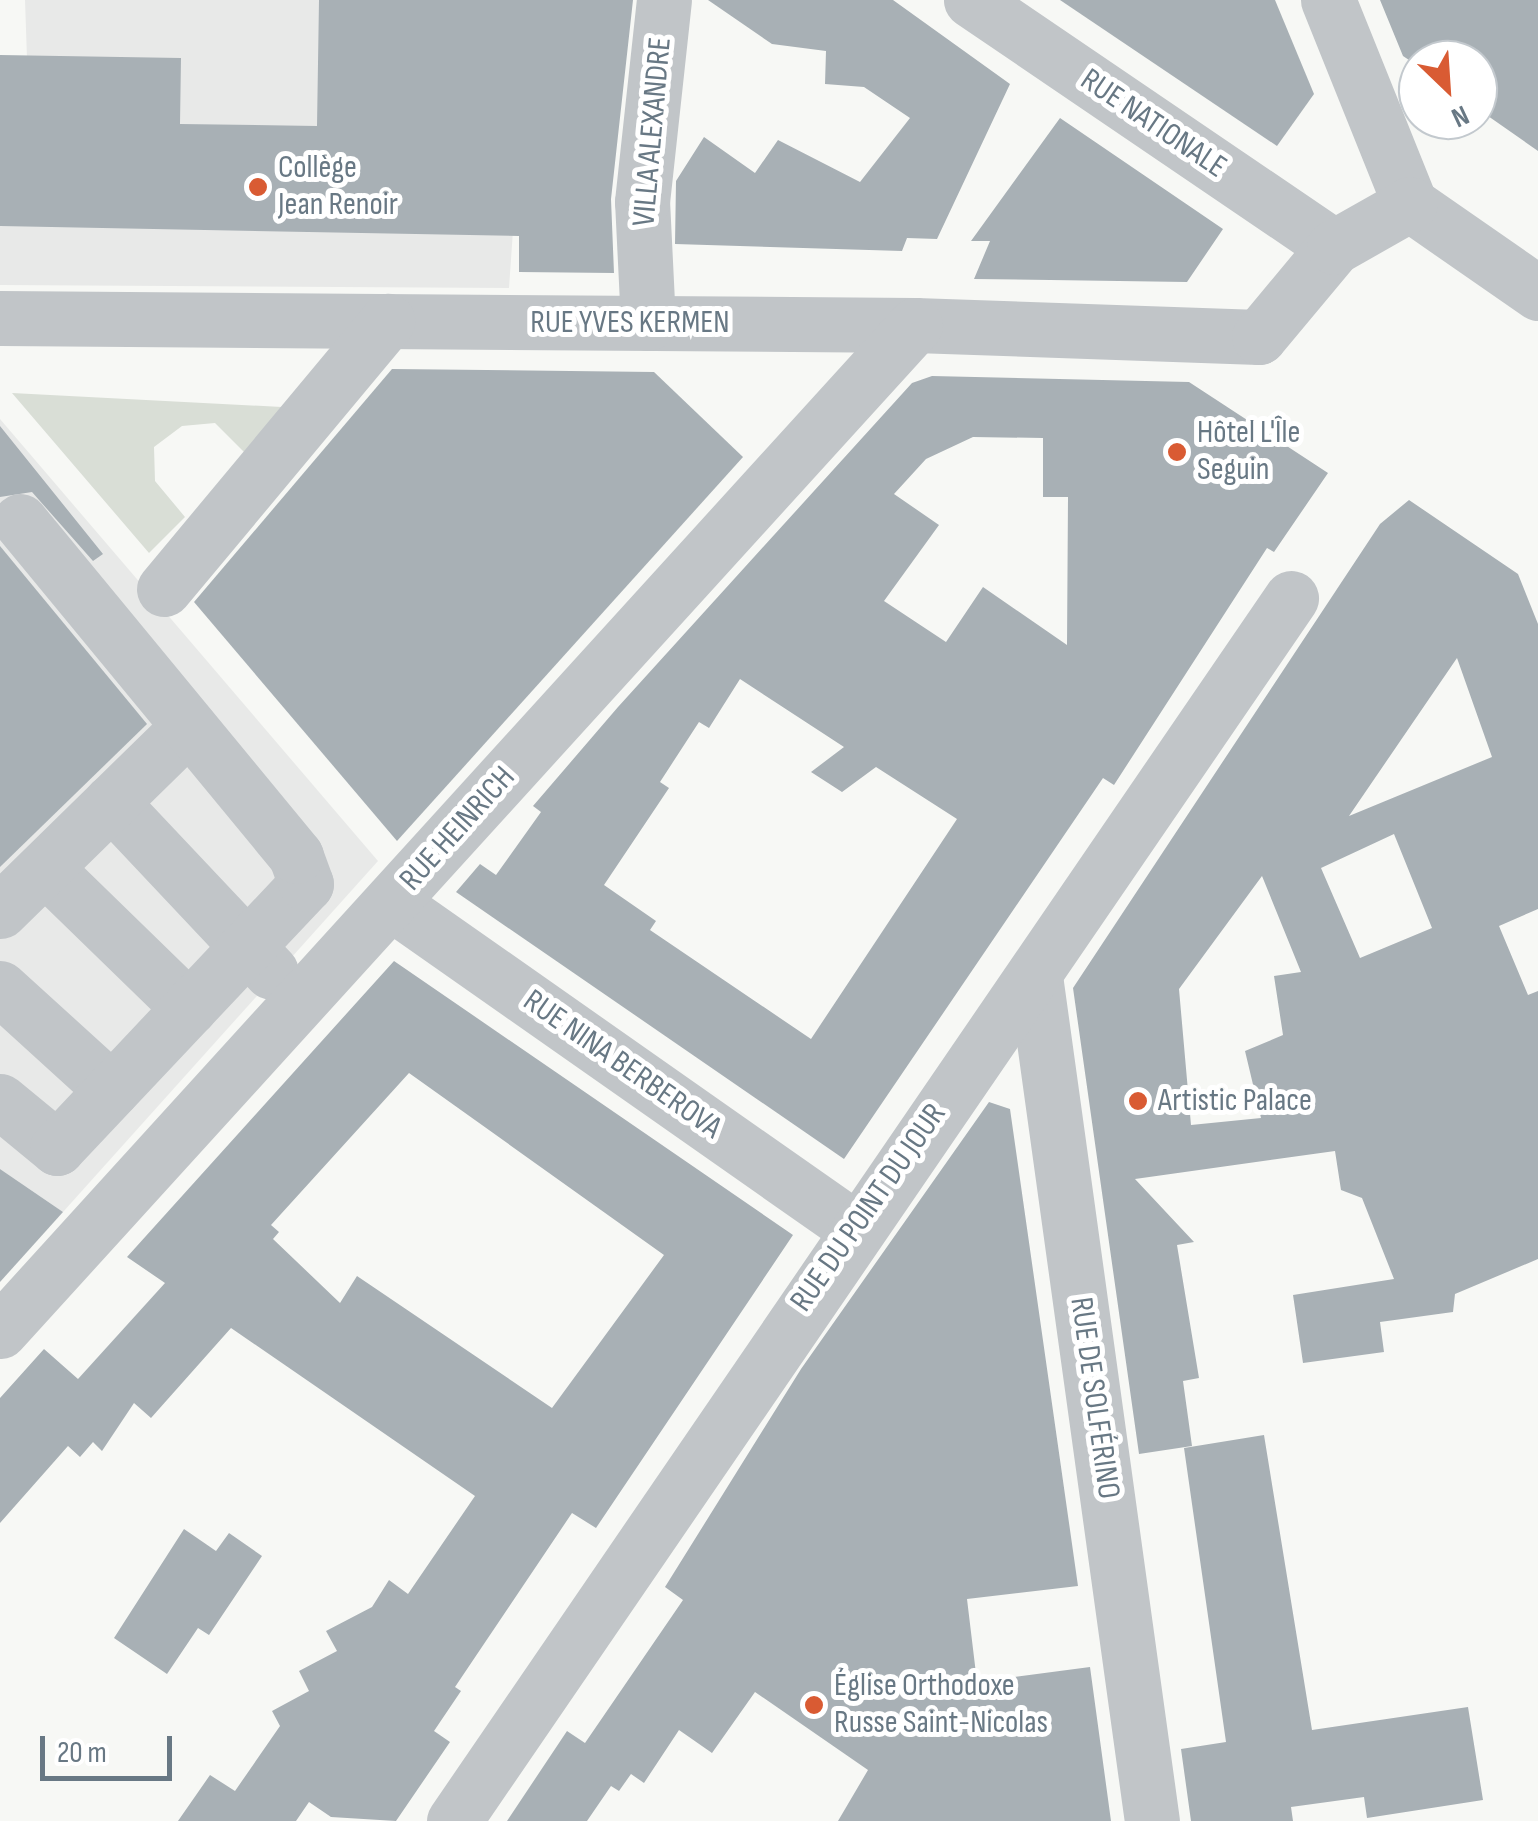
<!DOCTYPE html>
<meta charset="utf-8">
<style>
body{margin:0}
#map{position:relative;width:1538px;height:1821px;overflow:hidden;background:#f7f8f5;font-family:"Sofia Sans Condensed",sans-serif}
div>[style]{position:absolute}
.built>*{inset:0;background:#e8e9e8}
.green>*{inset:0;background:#d9ded6}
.building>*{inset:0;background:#a8b0b5}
.minor>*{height:55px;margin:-27.5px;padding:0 27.5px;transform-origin:27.5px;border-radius:27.5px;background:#c1c5c8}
.dots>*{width:28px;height:28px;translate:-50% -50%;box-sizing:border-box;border:5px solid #fff;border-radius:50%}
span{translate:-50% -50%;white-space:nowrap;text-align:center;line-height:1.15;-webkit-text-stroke:10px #fff;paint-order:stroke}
.street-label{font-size:32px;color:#687884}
.poi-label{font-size:32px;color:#687884}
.left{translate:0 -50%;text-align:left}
.north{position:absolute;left:1398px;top:40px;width:100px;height:100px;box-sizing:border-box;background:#fff;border:2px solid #c3c9ce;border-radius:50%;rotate:155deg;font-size:28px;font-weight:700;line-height:40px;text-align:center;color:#687884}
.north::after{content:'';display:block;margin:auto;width:35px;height:45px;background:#d95b33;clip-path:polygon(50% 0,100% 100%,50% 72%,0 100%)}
.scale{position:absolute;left:40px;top:1736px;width:132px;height:45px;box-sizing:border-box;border:5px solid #687884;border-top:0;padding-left:12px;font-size:30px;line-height:35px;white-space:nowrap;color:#687884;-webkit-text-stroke:8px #fff;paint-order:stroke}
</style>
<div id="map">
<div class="built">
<div style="clip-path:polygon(25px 0,529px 0,509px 288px,0 285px,0 89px,28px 88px)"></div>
<div style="clip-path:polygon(0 419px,378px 861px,63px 1212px,0 1169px)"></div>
</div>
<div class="green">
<div style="clip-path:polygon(12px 393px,282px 407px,244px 452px,215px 423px,182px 426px,154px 447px,155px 481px,185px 517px,149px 553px)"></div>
</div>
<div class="building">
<div style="clip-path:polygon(319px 0,633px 0,611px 199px,614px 273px,519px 272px,519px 236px,0 226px,0 55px,181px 58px,180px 124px,317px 126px)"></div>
<div style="clip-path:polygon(708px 0,893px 0,1010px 84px,937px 239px,907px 238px,902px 251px,675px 244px,676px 181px,704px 137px,755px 173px,778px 140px,860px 182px,910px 118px,864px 87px,825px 84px,826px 51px,772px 44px)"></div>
<div style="clip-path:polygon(1060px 0,1275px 0,1314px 94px,1277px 146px)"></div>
<div style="clip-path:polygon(1380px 0,1538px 0,1538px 151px,1478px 109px,1478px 60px,1418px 66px,1403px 56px)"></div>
<div style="clip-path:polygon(1060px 118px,1223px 229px,1187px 282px,974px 279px,990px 241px,971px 241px)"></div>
<div style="clip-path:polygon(392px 369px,654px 372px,743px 457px,397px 841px,194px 602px)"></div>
<div style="clip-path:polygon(evenodd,932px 376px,1189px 382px,1328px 473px,1274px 552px,1267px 548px,1114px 785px,1103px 778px,844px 1159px,456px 892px,480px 864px,496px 875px,541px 812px,533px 806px,618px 707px,912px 383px,932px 376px,973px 437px,1043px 438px,1043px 497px,1068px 497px,1067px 645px,983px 587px,946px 642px,884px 601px,939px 525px,894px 494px,926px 459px,973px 437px,932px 376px,740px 679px,844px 747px,811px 772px,842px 792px,876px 767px,957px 819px,811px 1039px,650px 930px,656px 921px,604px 885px,669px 788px,660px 782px,699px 722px,709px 728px,740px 679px)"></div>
<div style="clip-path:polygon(0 426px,103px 554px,93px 561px,32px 492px,0 497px)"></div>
<div style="clip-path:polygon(evenodd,1409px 500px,1518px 574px,1538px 624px,1538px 909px,1499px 926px,1528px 995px,1538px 991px,1538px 1259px,1455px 1294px,1453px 1312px,1380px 1322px,1384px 1352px,1303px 1363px,1293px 1295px,1394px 1279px,1362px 1198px,1341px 1190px,1335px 1151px,1135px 1179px,1194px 1242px,1177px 1245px,1199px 1378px,1183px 1381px,1192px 1446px,1139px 1454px,1073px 988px,1380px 524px,1409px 500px,1457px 658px,1492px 757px,1349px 816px,1457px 658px,1409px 500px,1394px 834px,1432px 928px,1360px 958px,1321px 868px,1394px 834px,1409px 500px,1262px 876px,1301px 972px,1274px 976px,1283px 1035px,1245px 1051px,1261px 1118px,1191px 1125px,1179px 989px,1262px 876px)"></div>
<div style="clip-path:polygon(0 546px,147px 724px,0 867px)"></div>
<div style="clip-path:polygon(evenodd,394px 961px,793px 1235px,596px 1528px,572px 1513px,455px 1687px,461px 1691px,434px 1731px,450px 1742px,396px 1821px,331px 1817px,309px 1802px,296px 1821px,178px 1821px,210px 1775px,235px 1791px,280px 1726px,272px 1711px,309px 1691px,299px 1671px,337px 1651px,326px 1631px,372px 1607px,389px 1580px,408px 1594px,475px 1496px,231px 1328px,151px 1418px,134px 1403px,102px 1451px,93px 1442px,80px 1457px,68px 1446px,0 1523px,0 1398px,44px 1349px,78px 1379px,165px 1283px,127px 1257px,394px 961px,409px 1073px,664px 1255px,552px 1408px,357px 1276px,340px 1303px,273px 1239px,279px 1232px,271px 1225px,409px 1073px)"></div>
<div style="clip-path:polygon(989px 1102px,1010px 1109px,1078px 1586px,967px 1599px,977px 1682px,1090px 1667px,1111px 1821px,838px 1821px,868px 1770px,755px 1692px,712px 1753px,679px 1730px,644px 1783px,631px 1774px,619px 1791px,611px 1786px,587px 1821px,507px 1821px,567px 1731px,585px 1743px,683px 1600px,665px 1587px,801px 1369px)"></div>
<div style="clip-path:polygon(0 1169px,63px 1212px,0 1282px)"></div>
<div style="clip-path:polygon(1264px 1435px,1312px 1730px,1468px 1707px,1483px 1800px,1367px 1818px,1364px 1797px,1291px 1807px,1293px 1821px,1191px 1821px,1181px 1749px,1226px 1742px,1184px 1448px)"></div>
<div style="clip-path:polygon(184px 1529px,216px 1551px,229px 1533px,262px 1556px,209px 1635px,198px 1628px,167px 1674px,114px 1638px)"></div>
</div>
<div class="minor">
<div style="left:971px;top:0;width:439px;rotate:34.2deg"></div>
<div style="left:1328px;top:0;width:220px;rotate:68.1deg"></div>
<div style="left:1410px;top:204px;width:156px;rotate:34.8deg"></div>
<div style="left:0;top:318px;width:915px;rotate:0.44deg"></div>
<div style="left:915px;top:325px;width:344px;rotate:2deg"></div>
<div style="left:1259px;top:337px;width:117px;rotate:-50.2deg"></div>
<div style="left:1334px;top:247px;width:87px;rotate:-29.5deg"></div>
<div style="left:648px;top:323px;width:121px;rotate:-92.8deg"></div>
<div style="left:642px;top:202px;width:203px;rotate:-83.8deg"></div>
<div style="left:164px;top:589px;width:349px;rotate:-50.2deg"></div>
<div style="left:111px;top:802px;width:233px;rotate:46.7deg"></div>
<div style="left:45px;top:868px;width:201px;rotate:44.2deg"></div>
<div style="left:391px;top:903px;width:564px;rotate:35.04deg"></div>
<div style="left:0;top:911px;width:264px;rotate:-44.4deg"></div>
<div style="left:1035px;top:976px;width:853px;rotate:82.12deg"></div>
<div style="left:0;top:988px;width:151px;rotate:42.3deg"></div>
<div style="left:0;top:1101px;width:74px;rotate:39.5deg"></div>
<div style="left:57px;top:1148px;width:363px;rotate:-46.7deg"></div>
<div style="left:306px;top:884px;width:30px;rotate:-110deg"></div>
<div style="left:296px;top:856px;width:434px;rotate:-129.5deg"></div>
<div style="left:0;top:1331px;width:1360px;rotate:-47.71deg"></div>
<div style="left:454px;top:1821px;width:1482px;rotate:-55.61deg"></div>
</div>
<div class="dots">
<div style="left:258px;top:187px;background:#d95b33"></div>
<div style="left:1177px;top:452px;background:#d95b33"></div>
<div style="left:1138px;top:1101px;background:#d95b33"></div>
<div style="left:814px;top:1705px;background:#d95b33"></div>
</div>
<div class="street-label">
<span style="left:1153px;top:124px;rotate:34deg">RUE NATIONALE</span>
<span style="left:653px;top:132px;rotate:-85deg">VILLA ALEXANDRE</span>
<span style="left:630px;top:323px">RUE YVES KERMEN</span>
<span style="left:458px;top:829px;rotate:-48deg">RUE HEINRICH</span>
<span style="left:622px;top:1065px;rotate:35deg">RUE NINA BERBEROVA</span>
<span style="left:869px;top:1208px;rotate:-55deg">RUE DU POINT DU JOUR</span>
<span style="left:1094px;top:1398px;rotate:82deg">RUE DE SOLFÉRINO</span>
</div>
<div class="poi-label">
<span class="left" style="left:278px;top:187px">Collège<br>Jean Renoir</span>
<span class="left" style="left:1197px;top:452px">Hôtel L'Île<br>Seguin</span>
<span class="left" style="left:1158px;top:1101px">Artistic Palace</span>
<span class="left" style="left:834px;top:1705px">Église Orthodoxe<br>Russe Saint-Nicolas</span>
</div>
<div class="north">N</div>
<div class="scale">20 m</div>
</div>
